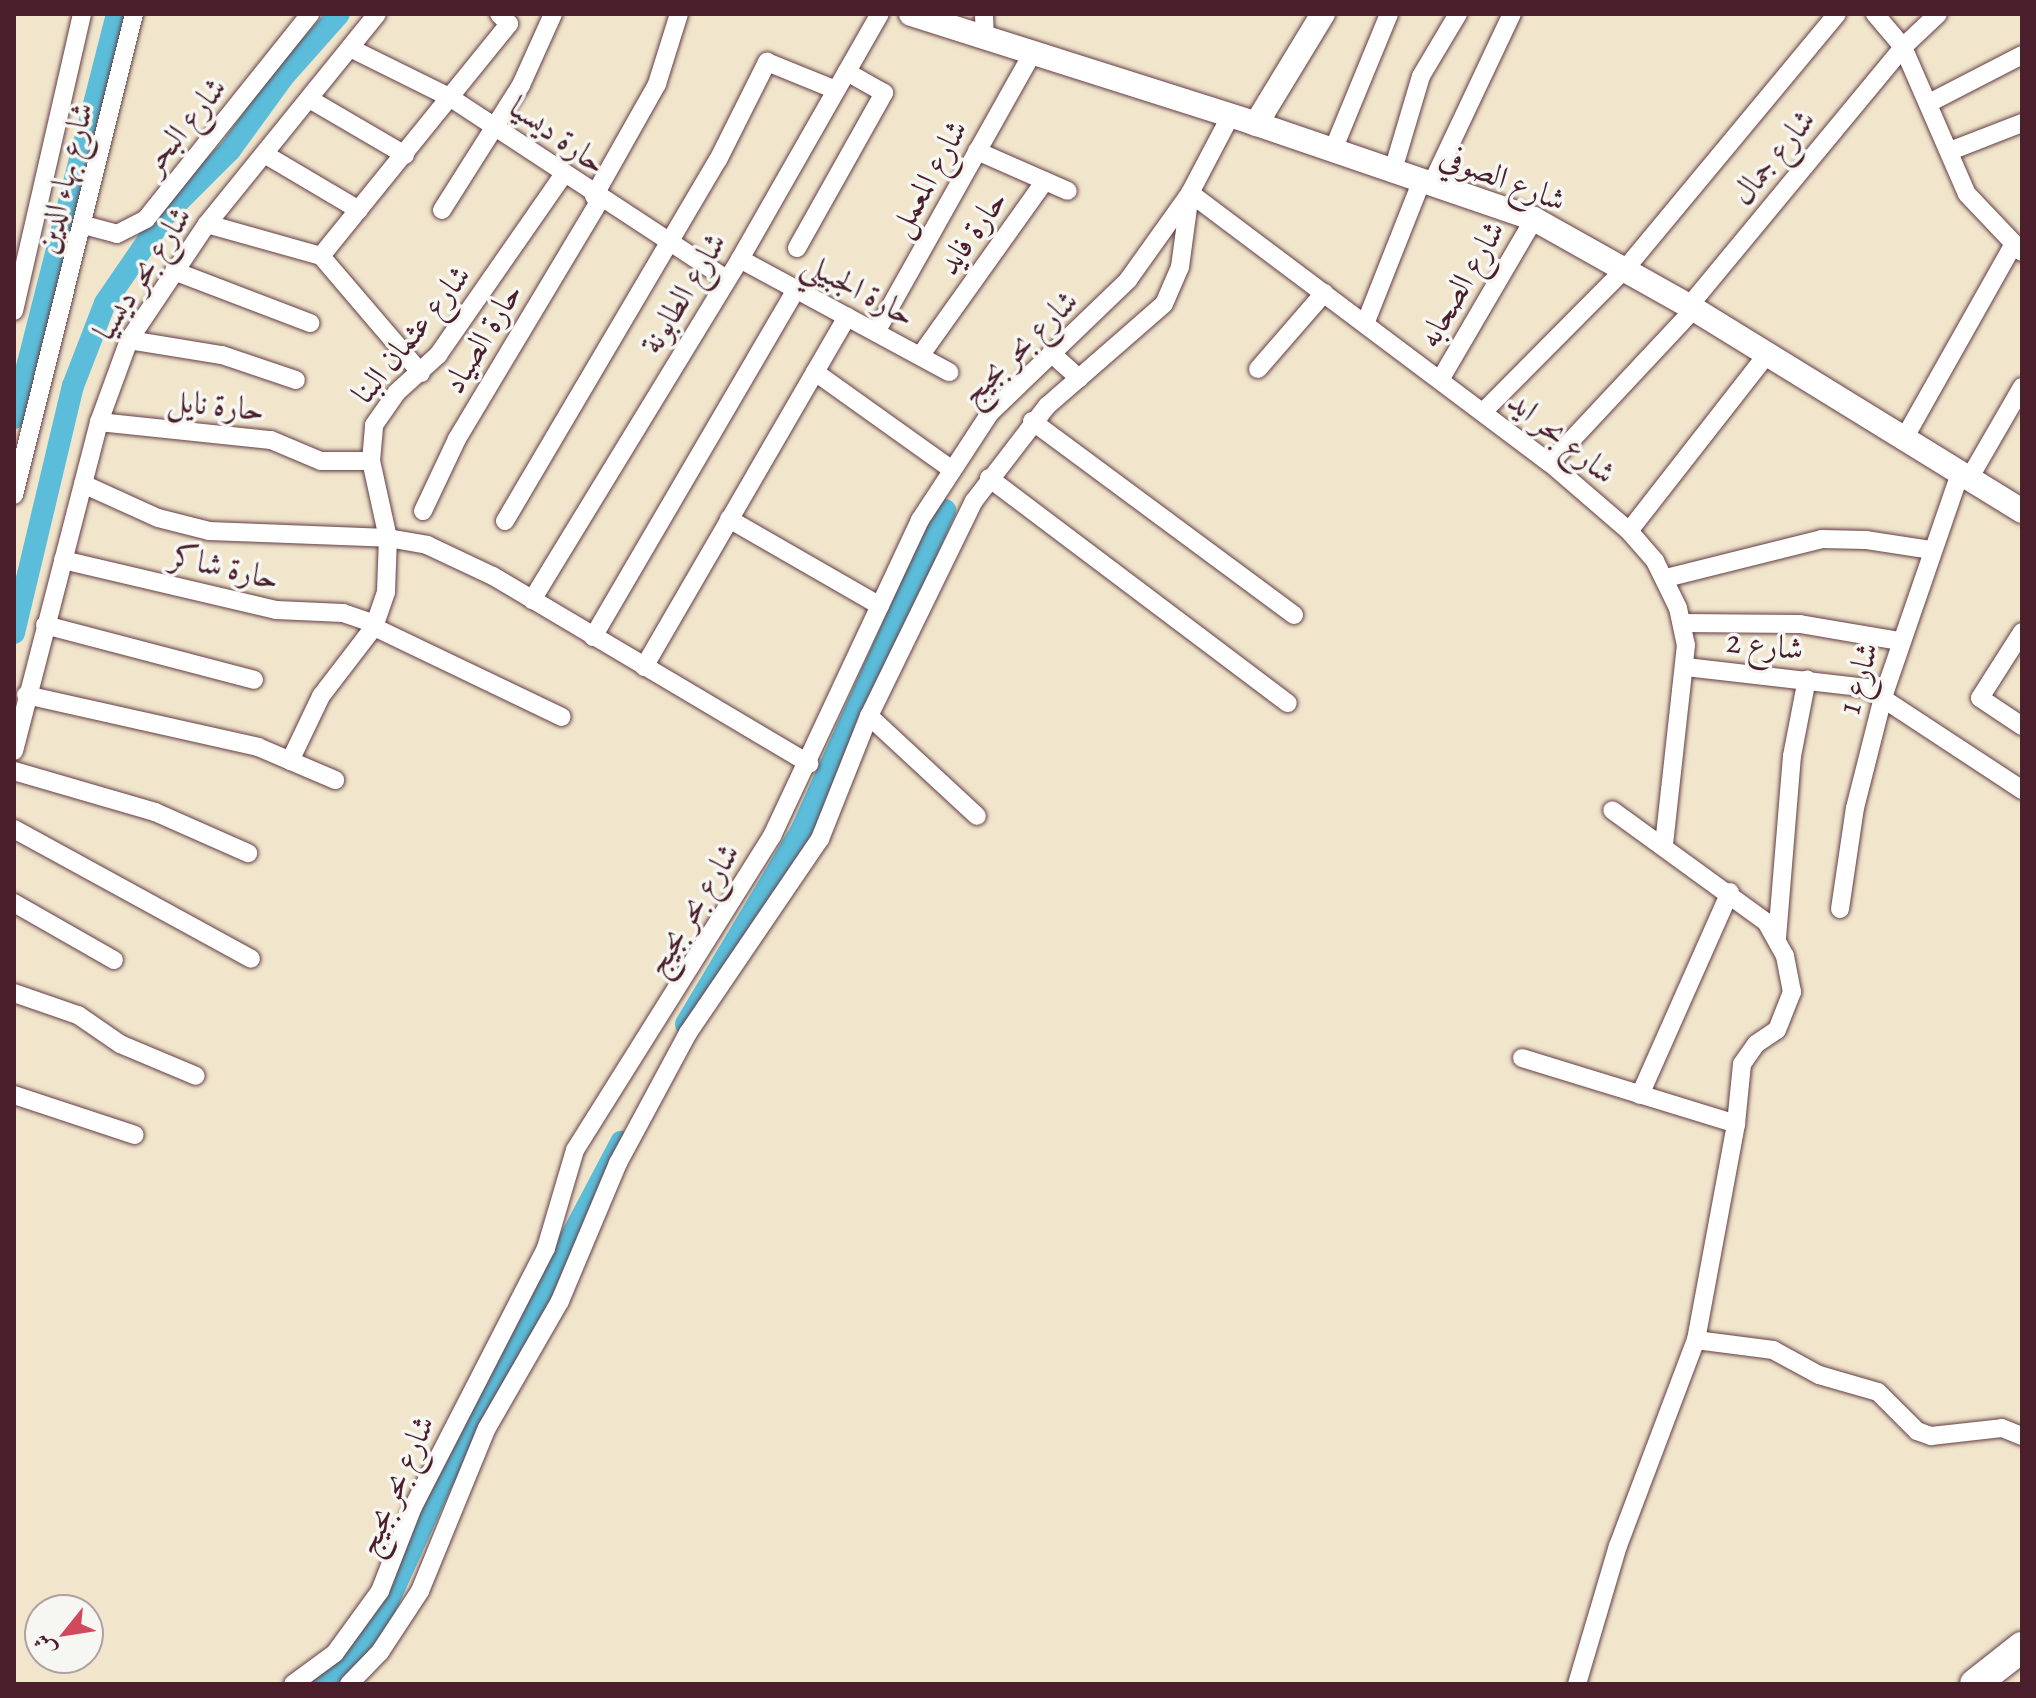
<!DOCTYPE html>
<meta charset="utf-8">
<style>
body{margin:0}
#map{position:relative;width:2036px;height:1698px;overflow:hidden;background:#f1e5cc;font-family:Alegreya,Amiri,serif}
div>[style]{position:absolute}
.canal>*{height:22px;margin:-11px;padding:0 11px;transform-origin:11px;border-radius:11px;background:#5bbdda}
.roads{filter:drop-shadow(0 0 2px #633d43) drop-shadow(0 0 2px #633d43)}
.minor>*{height:18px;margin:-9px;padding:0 9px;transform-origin:9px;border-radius:9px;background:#fff}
.tertiary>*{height:24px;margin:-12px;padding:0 12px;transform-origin:12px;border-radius:12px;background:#fff}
.trunk>*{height:30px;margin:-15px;padding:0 15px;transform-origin:15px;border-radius:15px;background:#fff}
span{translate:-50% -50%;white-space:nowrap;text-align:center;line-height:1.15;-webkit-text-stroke:7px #f6f6f2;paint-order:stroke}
.street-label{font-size:32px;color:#4a1f2b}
.frame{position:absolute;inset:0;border:16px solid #4a1f2b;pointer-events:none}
.north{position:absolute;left:24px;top:1594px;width:80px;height:80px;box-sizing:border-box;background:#f6f6f2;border:2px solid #b1a0a2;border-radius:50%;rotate:240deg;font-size:22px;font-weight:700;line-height:32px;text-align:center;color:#4a1f2b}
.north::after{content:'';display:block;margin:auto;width:28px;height:36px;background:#d1495b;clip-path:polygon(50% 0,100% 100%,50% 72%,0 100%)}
</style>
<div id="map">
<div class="canal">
<div style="left:14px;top:418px;width:417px;rotate:-75.7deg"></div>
<div style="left:14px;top:633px;width:254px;rotate:-76.6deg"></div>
<div style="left:73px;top:386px;width:89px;rotate:-68.9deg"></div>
<div style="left:105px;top:303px;width:108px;rotate:-55.6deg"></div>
<div style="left:166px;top:214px;width:91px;rotate:-45deg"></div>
<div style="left:230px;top:150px;width:90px;rotate:-54deg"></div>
<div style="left:283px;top:77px;width:84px;rotate:-48.4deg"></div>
<div style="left:686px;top:1024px;width:225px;rotate:-59.2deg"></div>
<div style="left:801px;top:831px;width:352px;rotate:-65.8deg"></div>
<div style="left:322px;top:1684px;width:20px;rotate:-37deg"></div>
<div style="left:338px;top:1672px;width:72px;rotate:-52.3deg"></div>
<div style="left:382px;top:1615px;width:150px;rotate:-65.7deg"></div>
<div style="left:444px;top:1478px;width:380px;rotate:-62.2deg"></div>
</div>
<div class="roads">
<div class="minor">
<div style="left:984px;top:14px;width:23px;rotate:88deg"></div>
<div style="left:1875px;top:14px;width:43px;rotate:49.7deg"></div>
<div style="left:1903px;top:47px;width:160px;rotate:66.5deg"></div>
<div style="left:1967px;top:194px;width:80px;rotate:46.5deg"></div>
<div style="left:350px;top:48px;width:113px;rotate:26.3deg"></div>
<div style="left:451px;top:98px;width:330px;rotate:33.3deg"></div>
<div style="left:311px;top:100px;width:109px;rotate:30.3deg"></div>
<div style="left:1931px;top:102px;width:102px;rotate:-27.3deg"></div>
<div style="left:1333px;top:150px;width:147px;rotate:-67.6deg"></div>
<div style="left:977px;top:151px;width:99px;rotate:23.7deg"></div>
<div style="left:1950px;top:151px;width:77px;rotate:-21.3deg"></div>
<div style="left:266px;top:155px;width:108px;rotate:30.6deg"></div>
<div style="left:1393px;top:170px;width:98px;rotate:-73.4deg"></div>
<div style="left:1421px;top:76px;width:72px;rotate:-59.2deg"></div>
<div style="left:1432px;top:183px;width:187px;rotate:-64.7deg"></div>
<div style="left:594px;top:196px;width:129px;rotate:-60.6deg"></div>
<div style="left:657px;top:84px;width:73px;rotate:-72.6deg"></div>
<div style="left:442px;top:210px;width:148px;rotate:-57.7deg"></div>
<div style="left:521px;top:85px;width:78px;rotate:-65.7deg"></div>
<div style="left:207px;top:224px;width:118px;rotate:15.7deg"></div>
<div style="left:321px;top:256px;width:154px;rotate:49.5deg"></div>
<div style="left:84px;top:225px;width:34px;rotate:15deg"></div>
<div style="left:117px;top:234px;width:33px;rotate:-27deg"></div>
<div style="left:146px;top:219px;width:263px;rotate:-51.3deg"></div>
<div style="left:797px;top:248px;width:178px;rotate:-60.7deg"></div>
<div style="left:884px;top:93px;width:43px;rotate:-150.4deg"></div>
<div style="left:321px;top:256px;width:299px;rotate:-51deg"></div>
<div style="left:509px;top:24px;width:14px;rotate:-135deg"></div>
<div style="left:740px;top:259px;width:238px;rotate:28.4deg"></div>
<div style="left:174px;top:271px;width:146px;rotate:20.9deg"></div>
<div style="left:1689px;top:306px;width:336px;rotate:-50.4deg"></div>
<div style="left:1903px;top:47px;width:48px;rotate:-43.3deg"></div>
<div style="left:14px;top:311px;width:305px;rotate:-77.1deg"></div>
<div style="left:1365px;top:324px;width:155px;rotate:-68.4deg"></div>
<div style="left:876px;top:332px;width:319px;rotate:-60.7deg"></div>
<div style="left:129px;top:340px;width:94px;rotate:9.2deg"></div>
<div style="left:222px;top:355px;width:78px;rotate:18.7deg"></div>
<div style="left:1051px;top:353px;width:38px;rotate:42deg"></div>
<div style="left:920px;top:356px;width:215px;rotate:-54.5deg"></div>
<div style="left:1258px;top:369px;width:101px;rotate:-49deg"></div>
<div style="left:815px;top:372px;width:167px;rotate:35.5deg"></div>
<div style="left:1440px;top:380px;width:186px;rotate:-59.7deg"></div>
<div style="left:1483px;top:412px;width:203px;rotate:-45.2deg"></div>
<div style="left:1626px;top:268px;width:330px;rotate:-50.3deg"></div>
<div style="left:1032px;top:421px;width:326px;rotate:36.5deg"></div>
<div style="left:99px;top:422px;width:173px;rotate:6deg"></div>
<div style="left:271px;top:440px;width:54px;rotate:22.8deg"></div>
<div style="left:321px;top:461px;width:50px"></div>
<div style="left:1905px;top:437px;width:220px;rotate:-60.6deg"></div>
<div style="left:1550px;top:463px;width:211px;rotate:-46.9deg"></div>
<div style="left:1970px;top:477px;width:104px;rotate:-60deg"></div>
<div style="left:989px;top:478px;width:374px;rotate:37deg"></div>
<div style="left:83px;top:484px;width:82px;rotate:24.4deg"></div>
<div style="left:158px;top:518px;width:53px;rotate:14.3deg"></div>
<div style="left:209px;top:531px;width:179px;rotate:2.2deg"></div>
<div style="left:388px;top:538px;width:40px;rotate:10deg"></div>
<div style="left:427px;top:545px;width:73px;rotate:25.2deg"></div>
<div style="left:493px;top:576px;width:368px;rotate:30.7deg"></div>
<div style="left:14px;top:495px;width:496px;rotate:-76deg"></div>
<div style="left:423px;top:511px;width:80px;rotate:-64.7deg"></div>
<div style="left:457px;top:439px;width:279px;rotate:-59.1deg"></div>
<div style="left:729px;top:519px;width:174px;rotate:29.9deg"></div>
<div style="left:505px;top:521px;width:419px;rotate:-59.5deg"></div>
<div style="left:718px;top:160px;width:110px;rotate:-63.4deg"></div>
<div style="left:767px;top:62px;width:74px;rotate:22.1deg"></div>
<div style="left:1629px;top:531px;width:226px;rotate:-52deg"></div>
<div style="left:63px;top:560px;width:219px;rotate:13.2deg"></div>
<div style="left:276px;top:610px;width:67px;rotate:2.6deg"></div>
<div style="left:343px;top:613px;width:34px;rotate:19deg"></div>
<div style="left:1666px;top:578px;width:161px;rotate:-14deg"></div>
<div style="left:1822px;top:539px;width:44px;rotate:1.3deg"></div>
<div style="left:1866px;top:540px;width:66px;rotate:8.7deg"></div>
<div style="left:532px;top:600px;width:399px;rotate:-58.6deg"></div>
<div style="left:740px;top:259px;width:282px;rotate:-60.3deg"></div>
<div style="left:1682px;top:623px;width:118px;rotate:0.5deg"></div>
<div style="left:1800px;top:624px;width:100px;rotate:9.7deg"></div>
<div style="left:45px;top:625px;width:216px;rotate:14.7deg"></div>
<div style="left:374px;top:627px;width:208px;rotate:25.6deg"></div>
<div style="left:2022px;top:632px;width:78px;rotate:122.5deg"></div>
<div style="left:1980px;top:698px;width:50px;rotate:33.7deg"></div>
<div style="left:593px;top:637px;width:403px;rotate:-59.7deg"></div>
<div style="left:644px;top:667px;width:405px;rotate:-59.9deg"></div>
<div style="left:1686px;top:667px;width:182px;rotate:6.6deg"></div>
<div style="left:1867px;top:688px;width:186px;rotate:33.3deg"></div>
<div style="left:26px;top:695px;width:238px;rotate:12.6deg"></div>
<div style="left:258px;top:747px;width:84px;rotate:23.2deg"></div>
<div style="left:869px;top:716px;width:147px;rotate:42.8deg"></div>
<div style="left:14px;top:751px;width:340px;rotate:-75.5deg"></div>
<div style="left:99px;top:422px;width:87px;rotate:-69.9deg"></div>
<div style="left:129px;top:340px;width:140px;rotate:-56.1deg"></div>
<div style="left:207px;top:224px;width:270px;rotate:-51deg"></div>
<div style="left:290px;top:761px;width:72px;rotate:-64.5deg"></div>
<div style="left:321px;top:696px;width:87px;rotate:-52.5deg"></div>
<div style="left:374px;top:627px;width:37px;rotate:-71deg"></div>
<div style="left:386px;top:592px;width:54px;rotate:-87.9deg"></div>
<div style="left:388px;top:538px;width:79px;rotate:-102.4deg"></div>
<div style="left:371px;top:461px;width:36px;rotate:-85deg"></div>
<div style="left:374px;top:425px;width:39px;rotate:-55deg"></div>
<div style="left:396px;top:393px;width:57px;rotate:-42.1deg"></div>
<div style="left:438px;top:355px;width:219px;rotate:-55.2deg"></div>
<div style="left:14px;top:771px;width:147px;rotate:16.2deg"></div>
<div style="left:155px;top:812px;width:102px;rotate:23.8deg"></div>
<div style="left:14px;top:829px;width:270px;rotate:28.7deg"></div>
<div style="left:14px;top:903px;width:115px;rotate:29.7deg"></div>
<div style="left:1840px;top:909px;width:102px;rotate:-81.6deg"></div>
<div style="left:1855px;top:808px;width:114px;rotate:-75.8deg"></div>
<div style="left:1883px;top:697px;width:239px;rotate:-71deg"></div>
<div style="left:1777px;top:938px;width:183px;rotate:-85.3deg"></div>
<div style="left:1792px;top:756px;width:78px;rotate:-79deg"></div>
<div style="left:14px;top:993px;width:68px;rotate:19deg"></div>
<div style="left:78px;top:1015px;width:51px;rotate:34.6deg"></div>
<div style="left:120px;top:1044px;width:82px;rotate:22.8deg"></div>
<div style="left:1522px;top:1058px;width:224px;rotate:17.1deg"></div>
<div style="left:14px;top:1095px;width:127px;rotate:18.3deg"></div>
<div style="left:1640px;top:1095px;width:222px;rotate:-66.1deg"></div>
<div style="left:1696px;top:1340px;width:78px;rotate:7.4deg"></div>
<div style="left:1773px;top:1350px;width:52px;rotate:28.5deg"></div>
<div style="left:1819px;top:1375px;width:61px;rotate:16.1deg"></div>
<div style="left:1878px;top:1392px;width:55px;rotate:45deg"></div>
<div style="left:1917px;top:1431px;width:15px;rotate:20deg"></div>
<div style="left:1931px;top:1436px;width:71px;rotate:-6.4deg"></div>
<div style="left:2002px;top:1428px;width:22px;rotate:22deg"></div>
<div style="left:293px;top:1684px;width:52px;rotate:-36.4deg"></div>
<div style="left:335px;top:1653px;width:77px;rotate:-54deg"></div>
<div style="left:380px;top:1591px;width:90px;rotate:-68.6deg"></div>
<div style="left:413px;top:1507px;width:291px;rotate:-62.8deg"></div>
<div style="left:546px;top:1248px;width:102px;rotate:-73.5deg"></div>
<div style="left:575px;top:1150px;width:371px;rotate:-57.9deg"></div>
<div style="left:772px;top:836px;width:349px;rotate:-64.9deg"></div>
<div style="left:920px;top:520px;width:128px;rotate:-56.8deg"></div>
<div style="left:990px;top:413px;width:192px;rotate:-43.9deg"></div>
<div style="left:1128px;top:280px;width:107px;rotate:-54.5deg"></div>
<div style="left:1190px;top:193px;width:88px;rotate:-62.3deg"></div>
<div style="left:349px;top:1684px;width:45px;rotate:-45.9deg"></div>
<div style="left:380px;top:1652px;width:73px;rotate:-56.7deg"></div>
<div style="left:420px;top:1591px;width:176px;rotate:-67.7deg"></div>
<div style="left:487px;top:1428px;width:146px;rotate:-60.1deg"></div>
<div style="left:560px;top:1301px;width:150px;rotate:-67.2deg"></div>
<div style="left:618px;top:1163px;width:148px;rotate:-61.7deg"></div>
<div style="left:688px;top:1033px;width:235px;rotate:-55.8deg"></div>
<div style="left:820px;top:839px;width:132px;rotate:-68.3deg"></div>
<div style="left:869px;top:716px;width:239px;rotate:-64deg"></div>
<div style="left:974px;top:501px;width:120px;rotate:-52.5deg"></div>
<div style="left:1047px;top:406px;width:155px;rotate:-41.1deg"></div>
<div style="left:1164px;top:304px;width:40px;rotate:-66.6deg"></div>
<div style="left:1180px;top:267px;width:75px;rotate:-82.3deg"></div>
<div style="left:1190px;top:193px;width:450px;rotate:36.9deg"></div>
<div style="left:1550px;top:463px;width:104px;rotate:40.7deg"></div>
<div style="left:1629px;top:531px;width:40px;rotate:49deg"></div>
<div style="left:1655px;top:561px;width:52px;rotate:63.9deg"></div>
<div style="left:1678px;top:608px;width:38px;rotate:78deg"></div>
<div style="left:1686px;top:645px;width:201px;rotate:96.3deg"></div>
<div style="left:1577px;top:1684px;width:144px;rotate:-73.5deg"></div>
<div style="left:1618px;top:1546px;width:220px;rotate:-69.3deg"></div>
<div style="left:1696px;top:1340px;width:220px;rotate:-79.5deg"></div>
<div style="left:1736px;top:1124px;width:60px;rotate:-84.3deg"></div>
<div style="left:1742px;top:1064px;width:24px;rotate:-55deg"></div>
<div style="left:1756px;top:1044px;width:25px;rotate:-34deg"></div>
<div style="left:1777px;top:1030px;width:41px;rotate:-68.5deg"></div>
<div style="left:1792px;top:992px;width:37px;rotate:-101deg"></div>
<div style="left:1785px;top:956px;width:39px;rotate:-119deg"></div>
<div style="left:1766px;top:922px;width:190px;rotate:-144deg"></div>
</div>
<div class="tertiary">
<div style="left:911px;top:14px;width:357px;rotate:17.6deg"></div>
<div style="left:1251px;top:122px;width:299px;rotate:18.9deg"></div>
<div style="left:1534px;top:219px;width:178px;rotate:29.3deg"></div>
<div style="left:1689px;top:306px;width:391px;rotate:31.6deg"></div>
<div style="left:1256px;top:124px;width:129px;rotate:-58.7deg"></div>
</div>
<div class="trunk">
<div style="left:1975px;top:1684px;width:60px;rotate:-38.2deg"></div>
</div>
</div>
<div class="street-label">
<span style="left:184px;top:125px;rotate:-51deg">شارع البحر</span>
<span style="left:558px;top:135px;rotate:35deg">حارة ديسيا</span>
<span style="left:1773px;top:157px;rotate:-51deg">شارع جمال</span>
<span style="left:64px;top:178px;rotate:-76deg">شارع بهاء الدين</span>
<span style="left:928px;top:178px;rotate:-61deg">شارع المعمل</span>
<span style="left:1503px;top:178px;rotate:21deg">شارع الصوفي</span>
<span style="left:972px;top:232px;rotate:-55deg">حارة فايد</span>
<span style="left:142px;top:273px;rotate:-57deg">شارع بحر ديسيا</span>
<span style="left:1461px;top:284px;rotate:-60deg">شارع الصحابه</span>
<span style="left:859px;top:289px;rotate:28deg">حارة الجبيلي</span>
<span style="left:683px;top:293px;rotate:-59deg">شارع الطابونة</span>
<span style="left:411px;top:334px;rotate:-51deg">شارع عثمان البنا</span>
<span style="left:482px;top:338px;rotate:-59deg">حارة الصياد</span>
<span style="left:1019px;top:347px;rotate:-44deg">شارع بحر بجيج</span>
<span style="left:216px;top:405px;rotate:6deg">حارة نايل</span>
<span style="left:1562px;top:437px;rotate:39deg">شارع بحر ايد</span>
<span style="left:225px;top:567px;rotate:13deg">حارة شاكر</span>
<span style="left:1765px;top:645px;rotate:6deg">شارع 2</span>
<span style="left:1858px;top:678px;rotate:-74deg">شارع 1</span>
<span style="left:692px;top:909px;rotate:-58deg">شارع بحر بجيج</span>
<span style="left:395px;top:1485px;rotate:-66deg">شارع بحر بجيج</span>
</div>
<div class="frame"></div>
<div class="north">ش</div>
</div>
